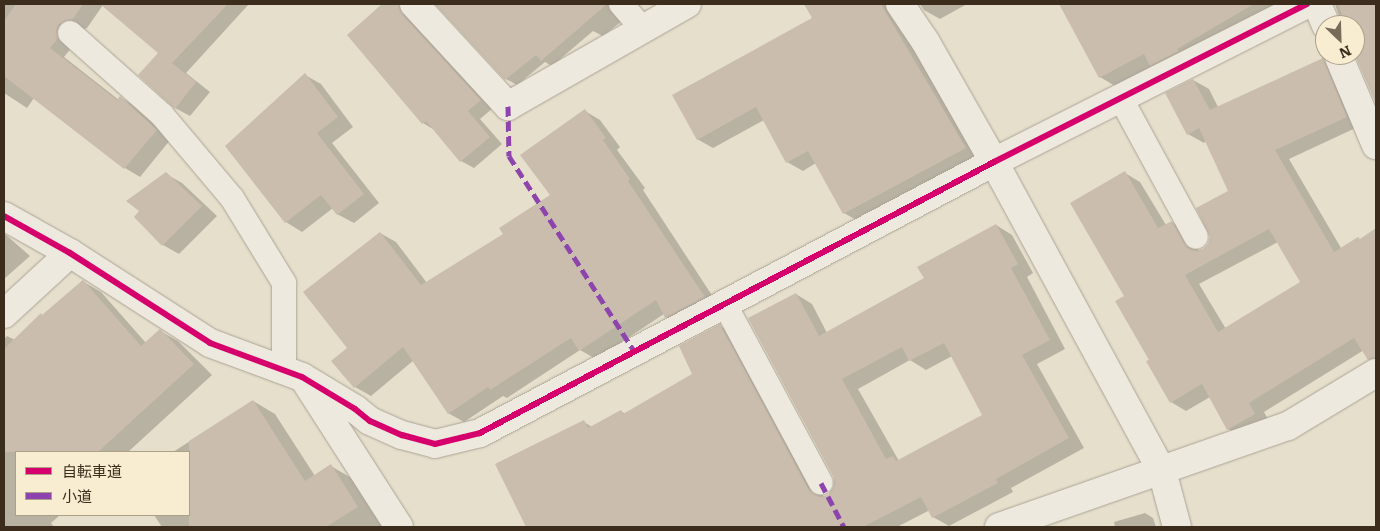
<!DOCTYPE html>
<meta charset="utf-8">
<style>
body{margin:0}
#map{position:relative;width:1380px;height:531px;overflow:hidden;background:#e6dfcc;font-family:Literata,"Noto Sans JP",serif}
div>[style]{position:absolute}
.shadow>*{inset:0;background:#0003}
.building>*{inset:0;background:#cabdad}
.roads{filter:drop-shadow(0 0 1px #aba395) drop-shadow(0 0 1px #aba395)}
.lane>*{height:24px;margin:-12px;padding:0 12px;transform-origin:12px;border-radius:12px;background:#eee9de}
.street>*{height:28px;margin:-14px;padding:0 14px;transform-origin:14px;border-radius:14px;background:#eee9de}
.secondary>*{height:28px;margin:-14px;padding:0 14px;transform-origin:14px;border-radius:14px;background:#eee9de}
.quiet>*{height:5px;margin-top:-2.5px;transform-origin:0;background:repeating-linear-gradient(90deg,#8e44ad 0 10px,transparent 0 15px)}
.cycleway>*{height:6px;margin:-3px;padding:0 3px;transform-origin:3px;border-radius:3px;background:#d6006c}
span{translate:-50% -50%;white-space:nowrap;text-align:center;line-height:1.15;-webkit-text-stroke:4.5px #f8edd1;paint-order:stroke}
.frame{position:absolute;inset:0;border:5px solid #3b2c1c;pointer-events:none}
.legend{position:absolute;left:15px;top:451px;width:175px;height:65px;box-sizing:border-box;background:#f8edd1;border:1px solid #aca089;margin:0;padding:6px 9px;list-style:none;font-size:15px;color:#3b2c1c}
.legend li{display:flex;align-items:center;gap:10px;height:25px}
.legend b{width:25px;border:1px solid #aca089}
.north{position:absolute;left:1315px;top:15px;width:50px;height:50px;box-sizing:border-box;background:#f8edd1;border:1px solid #aca089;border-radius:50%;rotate:156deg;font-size:14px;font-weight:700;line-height:20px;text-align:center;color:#3b2c1c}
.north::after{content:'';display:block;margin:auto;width:18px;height:22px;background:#776b5a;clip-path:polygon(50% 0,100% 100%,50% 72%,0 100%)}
</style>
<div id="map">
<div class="shadow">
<div style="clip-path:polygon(4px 4px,249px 4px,186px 73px,210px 92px,190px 116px,175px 108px,160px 53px,103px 5px,87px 28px,74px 32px,72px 47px,64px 57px,119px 100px,121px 98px,135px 106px,171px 139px,140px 177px,125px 168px,34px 98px,27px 108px,4px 93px)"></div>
<div style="clip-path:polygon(435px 4px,620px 4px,622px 21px,603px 36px,593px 31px,552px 66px,545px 62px,517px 85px,506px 79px)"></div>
<div style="clip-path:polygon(805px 4px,903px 4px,980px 157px,860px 222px,844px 213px,816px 163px,803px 171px,787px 162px,764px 120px,713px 148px,697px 139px,814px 19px)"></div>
<div style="clip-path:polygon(920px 4px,967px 4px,940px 19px,924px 10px)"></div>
<div style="clip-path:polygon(1061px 4px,1293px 4px,1167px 74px,1153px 66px,1115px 86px,1100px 77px)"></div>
<div style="clip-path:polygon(1335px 4px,1376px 4px,1376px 102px,1355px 52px,1355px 25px,1342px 25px)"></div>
<div style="clip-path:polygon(400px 12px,413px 19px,493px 108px,480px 119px,502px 144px,474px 168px,461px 161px,436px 131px,423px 123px)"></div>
<div style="clip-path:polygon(evenodd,1323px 60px,1338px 69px,1362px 125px,1289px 159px,1341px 248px,1361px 240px,1376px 229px,1376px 363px,1369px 359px,1364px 350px,1264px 412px,1270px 423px,1243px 438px,1228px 429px,1210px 397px,1186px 411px,1171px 402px,1151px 360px,1126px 296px,1125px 173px,1140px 182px,1166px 225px,1172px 222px,1187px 231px,1199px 251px,1204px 250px,1209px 244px,1230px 191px,1206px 141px,1204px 143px,1188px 134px,1193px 80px,1209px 89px,1218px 107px,1323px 60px,1278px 242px,1302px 282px,1226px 329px,1199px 284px,1278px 242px)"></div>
<div style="clip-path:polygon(305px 75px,321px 84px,353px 127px,332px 143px,379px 203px,354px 223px,337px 214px,333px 208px,302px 232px,286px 222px)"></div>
<div style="clip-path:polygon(585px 111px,600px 120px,620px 147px,617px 150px,645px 188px,643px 190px,719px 306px,681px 326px,666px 317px,664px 314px,596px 359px,580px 350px,507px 398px,503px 396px,464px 422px,448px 413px,414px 360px,371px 396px,355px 387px,348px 349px,380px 233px,396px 242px,427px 283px,505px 234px,552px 195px)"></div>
<div style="clip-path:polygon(166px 174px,182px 183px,217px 216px,179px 254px,163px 245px)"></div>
<div style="clip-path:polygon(evenodd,996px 225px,1012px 235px,1033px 273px,1027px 277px,1065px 349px,1037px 364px,1084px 448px,1011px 488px,1013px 492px,949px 526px,933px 517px,930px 510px,897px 527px,527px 527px,497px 464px,584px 422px,592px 427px,621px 411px,625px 414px,694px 375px,720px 326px,736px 335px,823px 496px,828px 497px,834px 490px,834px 476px,796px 294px,812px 304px,827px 333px,925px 279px,996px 225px,952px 356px,984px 415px,899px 461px,858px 389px,910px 360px,926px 370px,952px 356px)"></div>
<div style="clip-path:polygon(4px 230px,5px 234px,30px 256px,4px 279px)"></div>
<div style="clip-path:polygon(82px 281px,101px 292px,146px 343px,160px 331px,178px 341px,212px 375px,128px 452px,16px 452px,16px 515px,60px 515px,51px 523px,54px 527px,4px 527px,4px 339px,7px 336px,15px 340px)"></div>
<div style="clip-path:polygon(253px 401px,275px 414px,315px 476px,331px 466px,353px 479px,384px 527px,162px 527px,154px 515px,189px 515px,189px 452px,173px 452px)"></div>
<div style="clip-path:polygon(1145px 513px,1153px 518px,1156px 527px,1115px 527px,1114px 522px)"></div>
</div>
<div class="building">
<div style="clip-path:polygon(16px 4px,83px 4px,72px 20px,59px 24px,56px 31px,58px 38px,50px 48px,117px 100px,120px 96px,157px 130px,124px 169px,4px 76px,4px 21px)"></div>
<div style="clip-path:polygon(100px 4px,228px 4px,172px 63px,196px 82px,175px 109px,138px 75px,158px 53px)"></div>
<div style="clip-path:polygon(382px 4px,399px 4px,403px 15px,481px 100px,468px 111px,490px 137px,460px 162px,426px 121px,422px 124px,347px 35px)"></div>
<div style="clip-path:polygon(435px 4px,607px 4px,541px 61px,536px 55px,505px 80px)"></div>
<div style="clip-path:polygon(804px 4px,881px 4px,966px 148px,843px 214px,808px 151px,786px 163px,756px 107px,697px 140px,672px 95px,812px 18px)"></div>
<div style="clip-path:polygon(1059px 4px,1254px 4px,1177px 49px,1179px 51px,1150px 66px,1144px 54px,1099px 78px)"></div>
<div style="clip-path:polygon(1338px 4px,1376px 4px,1376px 104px,1355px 55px,1358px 55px,1355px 48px,1355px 25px,1346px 25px)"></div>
<div style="clip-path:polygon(evenodd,1323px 58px,1347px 117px,1275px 150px,1334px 252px,1358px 237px,1360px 239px,1376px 228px,1376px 357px,1368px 360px,1354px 338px,1249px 403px,1255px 414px,1227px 430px,1202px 384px,1170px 403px,1146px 361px,1149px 360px,1115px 301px,1124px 296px,1070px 203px,1125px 171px,1158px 228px,1172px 221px,1188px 248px,1196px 251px,1203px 249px,1208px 244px,1210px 237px,1196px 208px,1228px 191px,1199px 128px,1187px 135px,1165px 93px,1193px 79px,1210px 110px,1323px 58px,1269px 229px,1300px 282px,1218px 332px,1185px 275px,1269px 229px)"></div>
<div style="clip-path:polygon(305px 73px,338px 117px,317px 133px,364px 194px,337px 215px,321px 195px,285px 223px,225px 146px)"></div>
<div style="clip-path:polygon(585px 109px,606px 138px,603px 140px,630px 179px,628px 181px,705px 297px,665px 318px,656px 300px,579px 351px,571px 338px,490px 390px,488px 387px,448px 414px,403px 347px,354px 388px,331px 361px,347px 348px,303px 292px,380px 232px,421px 285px,503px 234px,499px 228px,550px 195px,520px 155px)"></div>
<div style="clip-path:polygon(166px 172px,202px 206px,162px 246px,134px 217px,139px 211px,126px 201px)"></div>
<div style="clip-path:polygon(evenodd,996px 224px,1018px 264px,1011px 268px,1050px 340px,1022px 355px,1069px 438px,996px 479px,998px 483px,932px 518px,921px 497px,863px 527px,526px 527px,495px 464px,584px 420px,588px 428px,621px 410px,623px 414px,692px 374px,679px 346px,720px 324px,809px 490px,820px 497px,828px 495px,835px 484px,833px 476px,748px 318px,796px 293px,819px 336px,924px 278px,917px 267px,996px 224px,944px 343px,982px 415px,896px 461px,893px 456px,886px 459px,842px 379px,902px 347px,909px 361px,944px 343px)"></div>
<div style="clip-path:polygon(83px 280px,141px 346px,160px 329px,194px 364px,98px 452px,4px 452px,4px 349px,41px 313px,42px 315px)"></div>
<div style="clip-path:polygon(253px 400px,305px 481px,331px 464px,358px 507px,326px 527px,189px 527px,189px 441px)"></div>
</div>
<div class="roads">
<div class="lane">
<div style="left:621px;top:4px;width:33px;rotate:49deg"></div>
<div style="left:70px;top:33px;width:123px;rotate:41.7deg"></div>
<div style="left:162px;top:115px;width:109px;rotate:49.9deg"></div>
<div style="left:232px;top:198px;width:100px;rotate:58.5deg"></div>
<div style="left:284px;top:283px;width:87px;rotate:90deg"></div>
<div style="left:1120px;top:97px;width:159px;rotate:61.5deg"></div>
<div style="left:724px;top:303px;width:204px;rotate:61.7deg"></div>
</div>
<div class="street">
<div style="left:414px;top:4px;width:139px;rotate:47.3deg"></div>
<div style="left:508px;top:106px;width:206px;rotate:-29.7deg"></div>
<div style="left:1317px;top:4px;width:23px;rotate:67deg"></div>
<div style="left:1338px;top:55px;width:98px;rotate:67.1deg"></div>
<div style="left:4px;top:216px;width:76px;rotate:29.3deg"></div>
<div style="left:70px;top:253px;width:166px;rotate:32.7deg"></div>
<div style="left:210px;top:343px;width:98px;rotate:20.3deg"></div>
<div style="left:302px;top:377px;width:62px;rotate:31.1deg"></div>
<div style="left:355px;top:409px;width:19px;rotate:39deg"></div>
<div style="left:370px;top:421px;width:35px;rotate:24deg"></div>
<div style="left:402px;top:435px;width:34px;rotate:15deg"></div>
<div style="left:435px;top:444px;width:46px;rotate:-13.7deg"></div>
<div style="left:480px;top:433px;width:581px;rotate:-27.8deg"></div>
<div style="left:994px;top:162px;width:351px;rotate:-26.8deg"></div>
<div style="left:4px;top:314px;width:90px;rotate:-42.7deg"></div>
<div style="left:306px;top:382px;width:172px;rotate:57.3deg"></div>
<div style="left:999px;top:527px;width:306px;rotate:-19.3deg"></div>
<div style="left:1288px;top:426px;width:103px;rotate:-31.1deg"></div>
</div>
<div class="secondary">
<div style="left:900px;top:4px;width:45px;rotate:56deg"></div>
<div style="left:925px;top:41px;width:139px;rotate:60.3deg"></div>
<div style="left:994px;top:162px;width:352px;rotate:61.5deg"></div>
<div style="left:1162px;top:471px;width:58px;rotate:75deg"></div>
</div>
</div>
<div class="quiet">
<div style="left:508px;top:106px;width:50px;rotate:88.9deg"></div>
<div style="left:509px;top:156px;width:232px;rotate:57.3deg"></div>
<div style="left:821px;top:483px;width:50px;rotate:62.4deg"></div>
</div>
<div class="cycleway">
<div style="left:4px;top:216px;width:76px;rotate:29.3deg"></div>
<div style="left:70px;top:253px;width:166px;rotate:32.7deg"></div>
<div style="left:210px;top:343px;width:98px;rotate:20.3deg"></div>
<div style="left:302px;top:377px;width:62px;rotate:31.1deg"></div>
<div style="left:355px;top:409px;width:19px;rotate:39deg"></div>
<div style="left:370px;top:421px;width:35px;rotate:24deg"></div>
<div style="left:402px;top:435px;width:34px;rotate:15deg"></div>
<div style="left:435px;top:444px;width:46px;rotate:-13.7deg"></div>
<div style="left:480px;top:433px;width:581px;rotate:-27.8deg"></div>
<div style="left:994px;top:162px;width:351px;rotate:-26.8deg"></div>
</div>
<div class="frame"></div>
<ul class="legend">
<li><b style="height:6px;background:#d6006c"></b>自転車道</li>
<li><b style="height:6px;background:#8e44ad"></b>小道</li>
</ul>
<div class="north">N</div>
</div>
